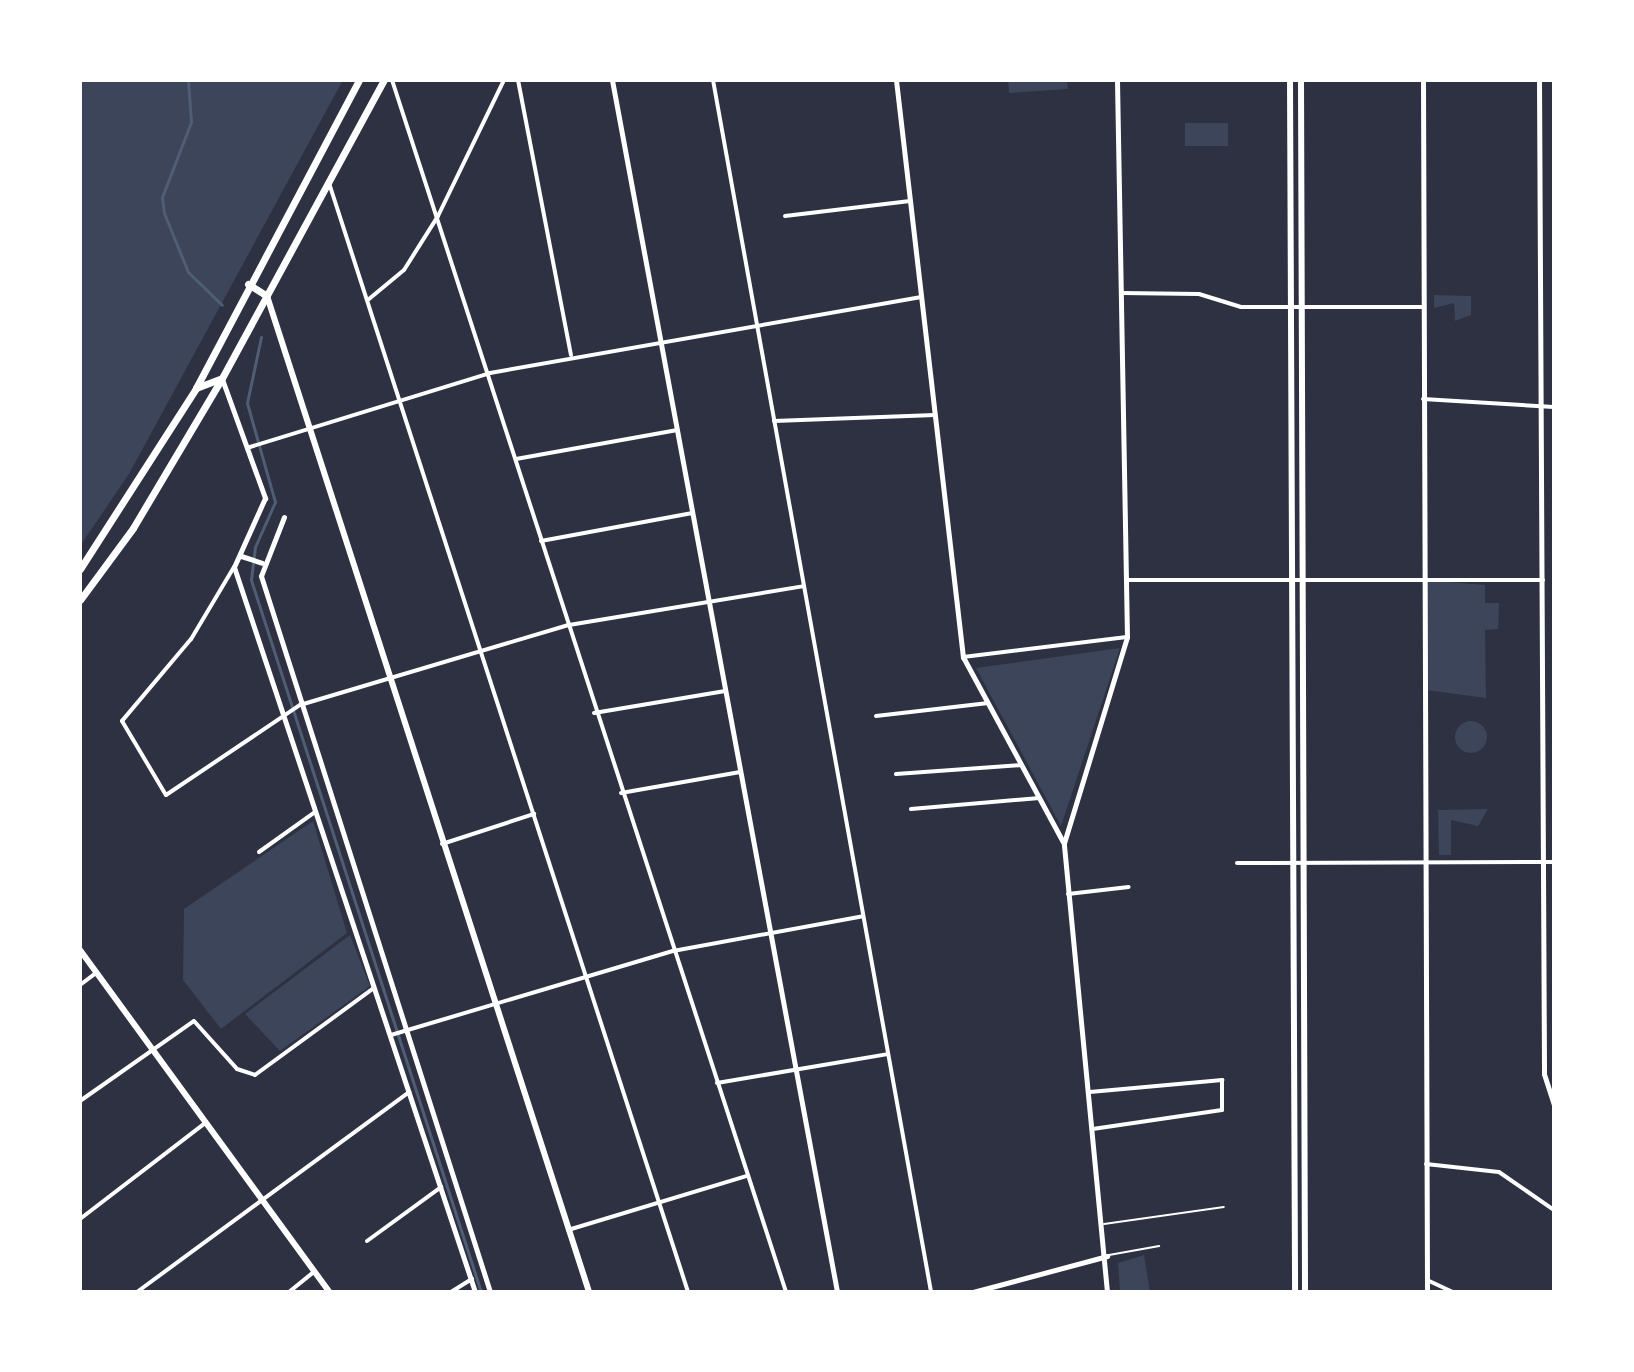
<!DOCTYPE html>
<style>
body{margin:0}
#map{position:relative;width:1634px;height:1372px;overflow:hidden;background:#2d3142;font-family:Roboto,sans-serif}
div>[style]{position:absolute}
.green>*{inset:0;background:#3c4559;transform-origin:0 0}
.round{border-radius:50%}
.stream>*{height:3px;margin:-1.5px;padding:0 1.5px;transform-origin:1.5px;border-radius:1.5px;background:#4f5d75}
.service>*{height:2px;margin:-1px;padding:0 1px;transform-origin:1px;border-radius:1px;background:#fff}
.minor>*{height:4px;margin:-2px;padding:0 2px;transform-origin:2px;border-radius:2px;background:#fff}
.tertiary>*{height:5px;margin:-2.5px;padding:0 2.5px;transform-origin:2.5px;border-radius:2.5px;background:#fff}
.secondary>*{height:6px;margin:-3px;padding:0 3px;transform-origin:3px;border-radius:3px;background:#fff}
.primary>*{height:7px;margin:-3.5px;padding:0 3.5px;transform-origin:3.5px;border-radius:3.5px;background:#fff}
span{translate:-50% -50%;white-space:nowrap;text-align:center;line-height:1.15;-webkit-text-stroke:8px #fff;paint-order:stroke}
.frame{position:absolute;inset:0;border:82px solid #fff;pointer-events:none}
</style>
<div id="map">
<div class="green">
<div style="clip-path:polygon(80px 80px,343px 80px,129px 474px,80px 546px)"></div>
<div style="clip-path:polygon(1008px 80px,1067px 80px,1068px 89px,1009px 93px)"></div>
<div style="left:1228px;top:123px;width:23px;height:43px;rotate:90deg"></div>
<div style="clip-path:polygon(1434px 295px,1471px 296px,1471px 315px,1455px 321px,1454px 303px,1434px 308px)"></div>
<div style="clip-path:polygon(1423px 580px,1485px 585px,1485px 603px,1499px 603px,1498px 629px,1485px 630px,1486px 698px,1426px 690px)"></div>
<div style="clip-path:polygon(1120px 648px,1071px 796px,1061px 826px,976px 668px)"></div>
<div class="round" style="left:1455px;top:721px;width:32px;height:32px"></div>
<div style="clip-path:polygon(1488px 809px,1478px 826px,1451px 820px,1451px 855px,1439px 855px,1438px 810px)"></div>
<div style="clip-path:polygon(313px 821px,347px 933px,221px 1029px,183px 980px,184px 909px)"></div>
<div style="clip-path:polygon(350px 935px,370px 986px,280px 1051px,245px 1014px)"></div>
<div style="clip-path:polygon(1144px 1255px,1150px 1292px,1120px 1292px,1118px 1263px)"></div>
</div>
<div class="stream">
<div style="left:188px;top:80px;width:42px;rotate:85.9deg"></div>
<div style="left:191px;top:122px;width:80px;rotate:111.1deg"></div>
<div style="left:162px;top:197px;width:16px;rotate:83deg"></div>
<div style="left:164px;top:213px;width:64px;rotate:67.9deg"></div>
<div style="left:188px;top:272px;width:47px;rotate:44.1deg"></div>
<div style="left:261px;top:337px;width:67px;rotate:102deg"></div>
<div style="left:247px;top:403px;width:103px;rotate:74.2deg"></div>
<div style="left:275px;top:502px;width:49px;rotate:114deg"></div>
<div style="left:255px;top:547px;width:33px;rotate:97deg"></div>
<div style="left:251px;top:580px;width:748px;rotate:72.1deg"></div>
</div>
<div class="service">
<div style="left:1104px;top:1224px;width:121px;rotate:-8.1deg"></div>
<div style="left:1109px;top:1255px;width:51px;rotate:-10.2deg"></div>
</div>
<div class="minor">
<div style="left:392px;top:80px;width:1274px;rotate:71.99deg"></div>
<div style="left:518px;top:80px;width:280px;rotate:79.1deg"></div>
<div style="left:713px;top:80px;width:1231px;rotate:79.8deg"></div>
<div style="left:329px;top:183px;width:1166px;rotate:72.06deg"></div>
<div style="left:785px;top:216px;width:126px;rotate:-6.8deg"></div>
<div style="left:1121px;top:293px;width:78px;rotate:0.7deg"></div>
<div style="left:1199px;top:294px;width:44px;rotate:17.2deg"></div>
<div style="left:1241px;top:307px;width:181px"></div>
<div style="left:369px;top:299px;width:45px;rotate:-39.6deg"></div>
<div style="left:404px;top:270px;width:64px;rotate:-57.8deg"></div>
<div style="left:438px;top:216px;width:151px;rotate:-64.1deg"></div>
<div style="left:1423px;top:399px;width:131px;rotate:3.5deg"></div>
<div style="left:774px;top:421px;width:161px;rotate:-2.1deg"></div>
<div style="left:250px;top:447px;width:251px;rotate:-17.1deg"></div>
<div style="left:490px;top:373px;width:438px;rotate:-10deg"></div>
<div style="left:516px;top:459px;width:164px;rotate:-10.2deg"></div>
<div style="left:541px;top:541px;width:154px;rotate:-10.5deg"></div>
<div style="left:234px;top:567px;width:84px;rotate:120.8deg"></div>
<div style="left:191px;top:639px;width:107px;rotate:130.1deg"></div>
<div style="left:122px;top:721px;width:86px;rotate:59.3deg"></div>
<div style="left:166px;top:795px;width:161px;rotate:-33.9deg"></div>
<div style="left:300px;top:705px;width:281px;rotate:-16.6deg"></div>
<div style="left:569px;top:625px;width:238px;rotate:-9.4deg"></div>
<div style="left:1126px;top:580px;width:417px"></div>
<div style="left:963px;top:657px;width:165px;rotate:-7deg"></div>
<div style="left:594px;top:713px;width:133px;rotate:-9.5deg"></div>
<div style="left:876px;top:716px;width:113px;rotate:-6.6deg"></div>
<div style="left:896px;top:774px;width:126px;rotate:-4.1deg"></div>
<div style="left:621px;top:793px;width:121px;rotate:-10deg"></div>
<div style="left:911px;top:809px;width:129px;rotate:-4.9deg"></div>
<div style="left:442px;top:844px;width:97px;rotate:-18.1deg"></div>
<div style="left:259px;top:852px;width:69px;rotate:-35.5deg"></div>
<div style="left:1237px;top:863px;width:317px;rotate:-0.2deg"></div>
<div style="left:1068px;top:894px;width:61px;rotate:-6.5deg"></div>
<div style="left:80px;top:985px;width:21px;rotate:-37deg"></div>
<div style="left:391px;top:1035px;width:294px;rotate:-16.6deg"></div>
<div style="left:673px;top:951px;width:193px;rotate:-10.4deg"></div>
<div style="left:717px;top:1083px;width:173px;rotate:-9.6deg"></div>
<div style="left:1090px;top:1092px;width:133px;rotate:-5.2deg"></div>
<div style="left:1222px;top:1080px;width:30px;rotate:90deg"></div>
<div style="left:1222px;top:1110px;width:129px;rotate:171.6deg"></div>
<div style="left:80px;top:1101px;width:139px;rotate:-35.1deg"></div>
<div style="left:194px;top:1021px;width:64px;rotate:48.1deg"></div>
<div style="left:237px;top:1069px;width:19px;rotate:18deg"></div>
<div style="left:255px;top:1075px;width:147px;rotate:-36.2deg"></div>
<div style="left:1426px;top:1164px;width:73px;rotate:6.3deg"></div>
<div style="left:1499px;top:1172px;width:67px;rotate:34.6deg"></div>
<div style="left:80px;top:1219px;width:158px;rotate:-37.5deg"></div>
<div style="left:568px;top:1230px;width:187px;rotate:-16.8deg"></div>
<div style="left:367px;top:1241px;width:92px;rotate:-36.1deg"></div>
<div style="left:1427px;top:1280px;width:29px;rotate:25deg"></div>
<div style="left:137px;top:1292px;width:338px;rotate:-36.3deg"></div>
<div style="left:289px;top:1292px;width:32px;rotate:-39deg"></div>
<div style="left:451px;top:1292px;width:25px;rotate:-32deg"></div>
</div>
<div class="tertiary">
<div style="left:612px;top:80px;width:1233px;rotate:79.48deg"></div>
<div style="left:896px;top:80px;width:581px;rotate:83.38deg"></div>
<div style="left:963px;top:657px;width:210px;rotate:61.6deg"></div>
<div style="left:1423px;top:80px;width:1212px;rotate:89.81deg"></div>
<div style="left:1539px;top:80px;width:994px;rotate:89.71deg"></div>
<div style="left:1544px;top:1074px;width:32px;rotate:72deg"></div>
<div style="left:222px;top:379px;width:127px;rotate:70.1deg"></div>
<div style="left:265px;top:498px;width:76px;rotate:114.2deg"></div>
<div style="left:234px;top:567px;width:764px;rotate:71.61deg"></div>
<div style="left:284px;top:517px;width:63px;rotate:111.3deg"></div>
<div style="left:261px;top:576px;width:752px;rotate:72.26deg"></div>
<div style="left:241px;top:556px;width:22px;rotate:18deg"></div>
<div style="left:973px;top:1292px;width:139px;rotate:-15deg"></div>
<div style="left:1107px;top:1292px;width:451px;rotate:-95.5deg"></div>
<div style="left:1064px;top:843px;width:215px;rotate:-73deg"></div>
<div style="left:1127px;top:637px;width:557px;rotate:-91.03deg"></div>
</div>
<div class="secondary">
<div style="left:1290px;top:80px;width:1212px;rotate:89.76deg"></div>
<div style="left:1301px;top:80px;width:1212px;rotate:89.81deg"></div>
<div style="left:267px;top:296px;width:1047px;rotate:72.08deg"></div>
<div style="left:80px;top:950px;width:423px;rotate:53.9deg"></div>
</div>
<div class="primary">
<div style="left:248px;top:284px;width:22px;rotate:32deg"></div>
<div style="left:196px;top:388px;width:26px;rotate:-21deg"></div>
<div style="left:80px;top:569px;width:215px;rotate:-57.3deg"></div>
<div style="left:196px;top:388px;width:348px;rotate:-62.1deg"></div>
<div style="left:80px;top:600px;width:89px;rotate:-53.6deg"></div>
<div style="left:133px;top:528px;width:174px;rotate:-59.3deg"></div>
<div style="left:222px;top:378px;width:339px;rotate:-61.5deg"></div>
</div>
<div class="frame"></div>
</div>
